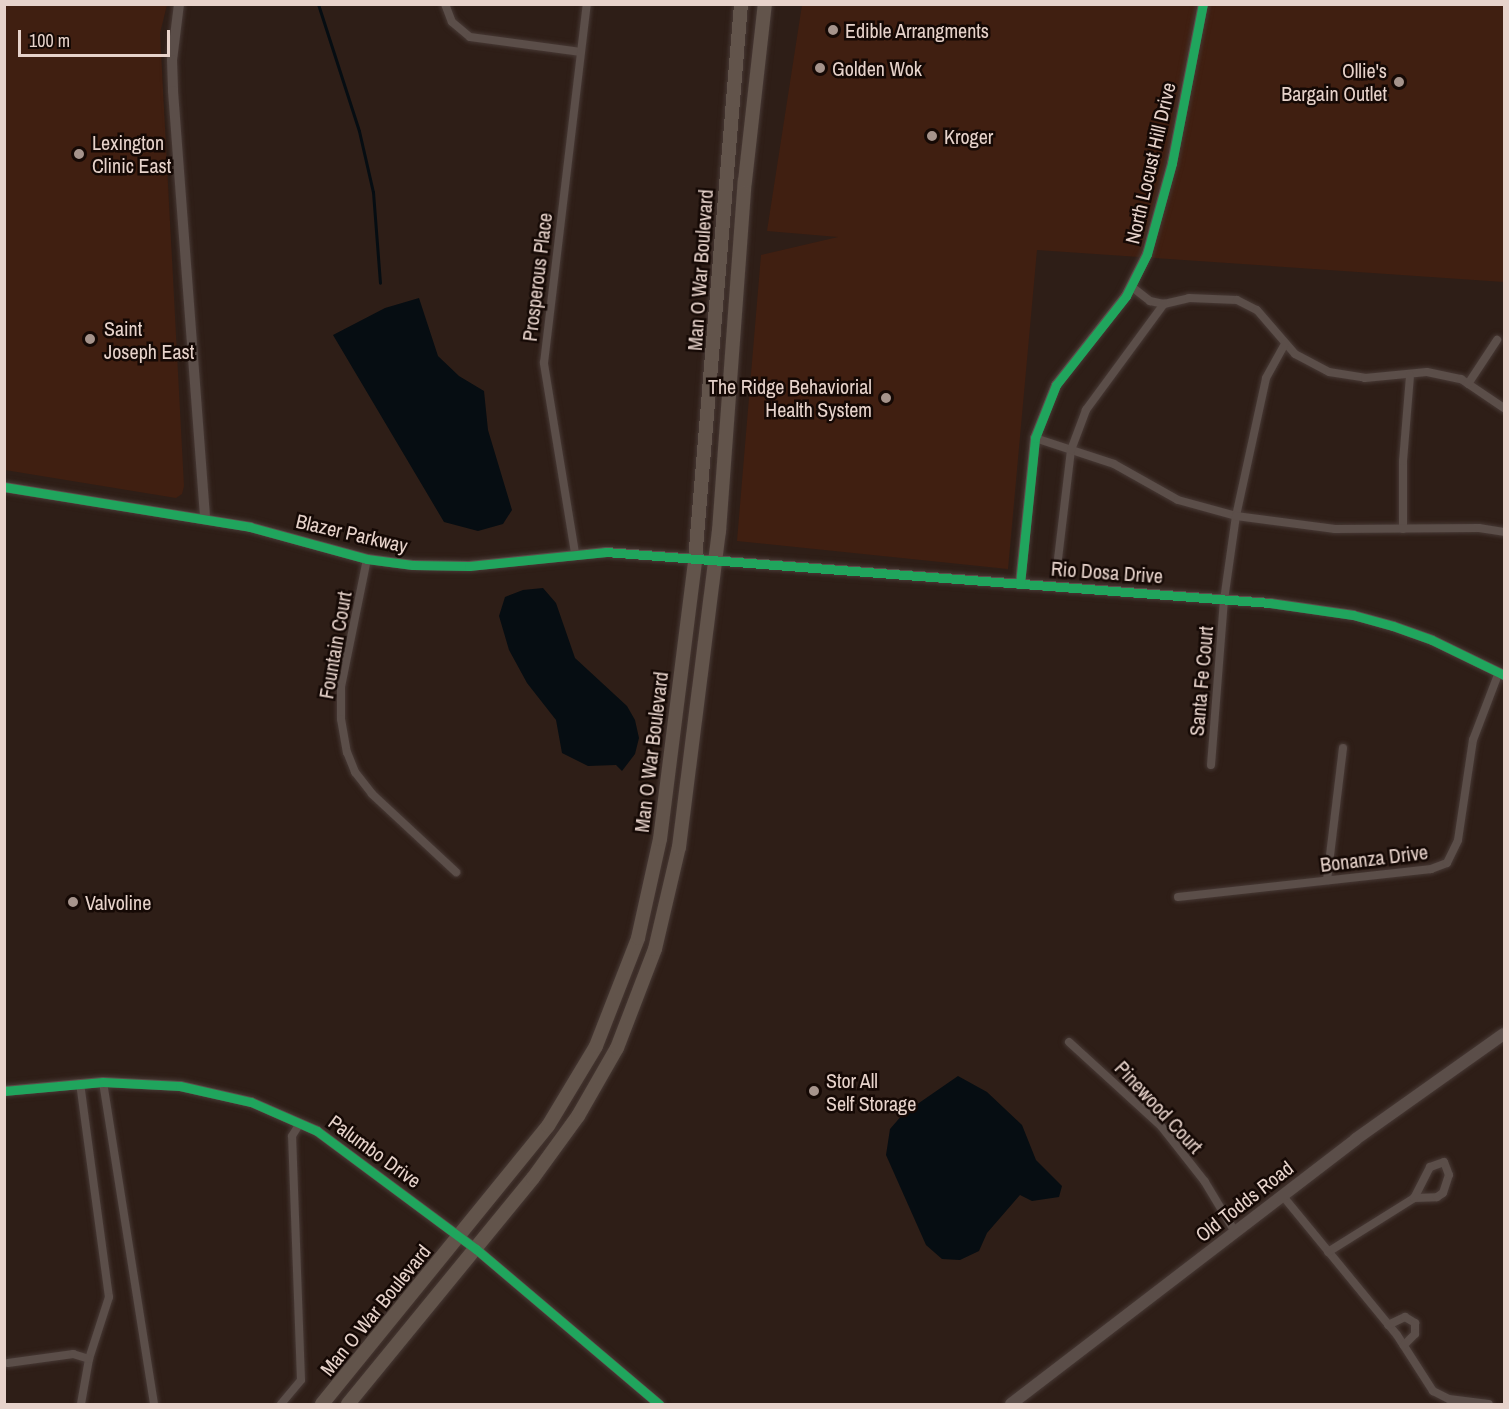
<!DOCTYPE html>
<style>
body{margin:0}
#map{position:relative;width:1509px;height:1409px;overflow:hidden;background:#2e1e17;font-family:"Archivo Narrow",sans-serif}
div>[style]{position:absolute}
.built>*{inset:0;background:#401f11}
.water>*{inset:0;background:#060d12}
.stream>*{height:3px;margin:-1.5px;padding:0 1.5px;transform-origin:1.5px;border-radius:1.5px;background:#060d12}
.roads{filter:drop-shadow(0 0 2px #473935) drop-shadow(0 0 2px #473935)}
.minor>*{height:8px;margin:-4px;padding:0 4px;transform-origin:4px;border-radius:4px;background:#5b4e49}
.tertiary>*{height:10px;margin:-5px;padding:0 5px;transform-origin:5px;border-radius:5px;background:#5b4e49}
.secondary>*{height:12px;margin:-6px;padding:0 6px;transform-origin:6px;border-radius:6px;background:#5b4e49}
.primary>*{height:14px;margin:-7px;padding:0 7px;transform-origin:7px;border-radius:7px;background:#62544b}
.cycleway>*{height:9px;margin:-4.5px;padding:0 4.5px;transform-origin:4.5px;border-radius:4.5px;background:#20a55d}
.dots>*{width:16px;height:16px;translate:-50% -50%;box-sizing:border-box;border:3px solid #150905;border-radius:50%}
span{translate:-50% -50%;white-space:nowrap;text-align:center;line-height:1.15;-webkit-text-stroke:5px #150905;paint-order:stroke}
.poi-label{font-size:20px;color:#e7d3cb}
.left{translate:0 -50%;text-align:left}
.right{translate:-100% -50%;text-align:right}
.street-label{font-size:20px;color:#e7d3cb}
.frame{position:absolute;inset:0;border:6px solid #e7d3cb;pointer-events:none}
.scale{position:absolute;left:18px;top:30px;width:152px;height:27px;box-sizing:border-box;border:3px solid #e7d3cb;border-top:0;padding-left:8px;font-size:18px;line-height:21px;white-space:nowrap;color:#e7d3cb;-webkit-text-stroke:4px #150905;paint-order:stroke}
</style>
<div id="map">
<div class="built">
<div style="clip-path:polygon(4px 5px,167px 5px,160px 33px,184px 486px,182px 494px,176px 498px,5px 470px)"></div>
<div style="clip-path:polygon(802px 5px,1504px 5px,1504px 282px,1037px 250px,1008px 569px,737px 541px,761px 255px,838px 237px,767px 231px)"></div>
</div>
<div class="water">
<div style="clip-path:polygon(419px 298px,438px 356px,459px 376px,484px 391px,488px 430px,512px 510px,503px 524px,478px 531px,444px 522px,333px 335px,385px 308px)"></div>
<div style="clip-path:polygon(543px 588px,556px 603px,575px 658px,627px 706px,635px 720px,639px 738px,635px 754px,622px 771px,616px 765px,588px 766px,562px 753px,556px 720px,527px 683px,509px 650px,499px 616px,505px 597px,523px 590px)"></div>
<div style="clip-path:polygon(958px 1076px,987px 1092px,1022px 1125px,1036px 1160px,1062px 1186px,1059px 1197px,1032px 1201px,1020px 1195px,987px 1233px,979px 1251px,960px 1260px,942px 1259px,926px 1245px,886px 1155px,890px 1129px,903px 1114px)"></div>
</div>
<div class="stream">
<div style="left:318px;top:4px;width:133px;rotate:72.1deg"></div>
<div style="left:359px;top:131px;width:63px;rotate:77.1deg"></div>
<div style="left:373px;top:192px;width:91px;rotate:85.6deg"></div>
</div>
<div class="roads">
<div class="minor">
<div style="left:445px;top:4px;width:19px;rotate:69deg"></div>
<div style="left:452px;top:22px;width:23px;rotate:40deg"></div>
<div style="left:470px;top:37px;width:112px;rotate:7.7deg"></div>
<div style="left:1132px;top:287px;width:23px;rotate:38deg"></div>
<div style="left:1150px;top:301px;width:14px;rotate:12deg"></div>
<div style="left:1164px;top:304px;width:26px;rotate:-13deg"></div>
<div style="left:1189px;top:298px;width:48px;rotate:2.4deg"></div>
<div style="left:1237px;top:300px;width:22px;rotate:27deg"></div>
<div style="left:1257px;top:310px;width:58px;rotate:49.2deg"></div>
<div style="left:1295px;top:354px;width:38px;rotate:28deg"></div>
<div style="left:1329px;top:372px;width:36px;rotate:9deg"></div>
<div style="left:1365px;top:378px;width:62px;rotate:-5.5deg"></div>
<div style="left:1427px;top:372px;width:35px;rotate:12deg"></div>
<div style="left:1461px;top:379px;width:52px;rotate:34deg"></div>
<div style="left:1468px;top:384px;width:53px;rotate:-56.6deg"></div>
<div style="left:1035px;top:438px;width:83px;rotate:18.2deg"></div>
<div style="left:1114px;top:464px;width:73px;rotate:29.4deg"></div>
<div style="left:1178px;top:500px;width:60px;rotate:15.4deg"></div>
<div style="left:1236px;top:516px;width:141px;rotate:-77.7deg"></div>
<div style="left:1266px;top:378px;width:39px;rotate:-61deg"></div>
<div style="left:1403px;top:529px;width:68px;rotate:-90deg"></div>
<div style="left:1403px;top:461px;width:86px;rotate:-85.3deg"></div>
<div style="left:575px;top:553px;width:193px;rotate:-99.3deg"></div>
<div style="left:544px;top:363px;width:362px;rotate:-83.2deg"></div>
<div style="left:367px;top:559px;width:131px;rotate:101.5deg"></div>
<div style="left:341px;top:687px;width:32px;rotate:90deg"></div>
<div style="left:341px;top:719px;width:34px;rotate:80deg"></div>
<div style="left:347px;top:752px;width:22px;rotate:68deg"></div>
<div style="left:355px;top:772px;width:28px;rotate:52deg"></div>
<div style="left:372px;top:794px;width:115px;rotate:42.9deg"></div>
<div style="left:1058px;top:559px;width:110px;rotate:-83.2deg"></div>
<div style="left:1071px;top:450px;width:43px;rotate:-69.4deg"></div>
<div style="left:1086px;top:410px;width:132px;rotate:-53.7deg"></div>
<div style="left:1211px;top:765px;width:166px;rotate:-85.5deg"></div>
<div style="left:1224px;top:600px;width:85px;rotate:-81.9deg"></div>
<div style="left:1236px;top:516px;width:100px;rotate:7.5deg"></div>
<div style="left:1335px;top:529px;width:144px;rotate:-0.4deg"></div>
<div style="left:1479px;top:528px;width:25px;rotate:9deg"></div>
<div style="left:1327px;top:880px;width:133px;rotate:-83.1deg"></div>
<div style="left:1178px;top:897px;width:255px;rotate:-6.3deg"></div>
<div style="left:1431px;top:869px;width:17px;rotate:-21deg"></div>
<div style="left:1447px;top:863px;width:25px;rotate:-64deg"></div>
<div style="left:1458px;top:840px;width:101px;rotate:-81.5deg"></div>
<div style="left:1473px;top:740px;width:73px;rotate:-69.1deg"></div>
<div style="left:1069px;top:1042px;width:125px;rotate:42.4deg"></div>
<div style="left:1161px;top:1126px;width:71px;rotate:51.8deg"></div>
<div style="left:1205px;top:1182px;width:58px;rotate:59deg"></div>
<div style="left:103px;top:1082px;width:326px;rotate:81deg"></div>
<div style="left:80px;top:1083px;width:216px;rotate:82.3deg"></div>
<div style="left:109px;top:1297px;width:65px;rotate:107.9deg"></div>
<div style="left:89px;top:1359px;width:46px;rotate:100.1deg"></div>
<div style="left:1282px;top:1195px;width:181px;rotate:50.6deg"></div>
<div style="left:1397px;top:1335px;width:67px;rotate:57.3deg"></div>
<div style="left:1433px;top:1391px;width:18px;rotate:27deg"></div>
<div style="left:1449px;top:1399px;width:40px;rotate:7.1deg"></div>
<div style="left:1328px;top:1252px;width:102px;rotate:-32.1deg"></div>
<div style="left:1414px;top:1198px;width:23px;rotate:-2deg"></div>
<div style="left:1437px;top:1197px;width:7px;rotate:-34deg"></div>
<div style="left:1443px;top:1193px;width:19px;rotate:-72deg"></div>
<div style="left:1449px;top:1175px;width:14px;rotate:-111deg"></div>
<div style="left:1444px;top:1162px;width:15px;rotate:160deg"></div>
<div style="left:1430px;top:1167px;width:35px;rotate:117deg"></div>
<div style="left:1388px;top:1325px;width:19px;rotate:-25deg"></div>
<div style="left:1405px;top:1317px;width:12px;rotate:31deg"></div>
<div style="left:1415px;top:1323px;width:11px;rotate:90deg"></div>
<div style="left:1415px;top:1334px;width:16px;rotate:135deg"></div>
<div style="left:8px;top:1363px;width:66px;rotate:-7.9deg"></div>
<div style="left:73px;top:1354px;width:17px;rotate:17deg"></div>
<div style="left:281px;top:1404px;width:31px;rotate:-50deg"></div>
<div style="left:301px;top:1380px;width:244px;rotate:-92.1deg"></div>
<div style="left:292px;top:1136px;width:15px;rotate:-58deg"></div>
</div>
<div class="tertiary">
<div style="left:179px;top:4px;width:56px;rotate:97.1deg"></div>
<div style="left:172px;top:60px;width:31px;rotate:88deg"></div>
<div style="left:173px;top:91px;width:429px;rotate:85.7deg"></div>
<div style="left:4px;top:487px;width:249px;rotate:9.2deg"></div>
<div style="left:250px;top:527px;width:121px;rotate:15.3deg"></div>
<div style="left:367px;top:559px;width:46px;rotate:7.4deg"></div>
<div style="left:413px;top:565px;width:56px;rotate:1deg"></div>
<div style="left:469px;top:566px;width:138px;rotate:-5.8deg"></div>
<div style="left:606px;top:552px;width:666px;rotate:4.39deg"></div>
<div style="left:1270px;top:603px;width:84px;rotate:8.2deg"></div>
<div style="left:1353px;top:615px;width:41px;rotate:15.4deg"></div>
<div style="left:1393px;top:626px;width:41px;rotate:19.7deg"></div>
<div style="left:1432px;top:640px;width:80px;rotate:25.9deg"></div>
<div style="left:1020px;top:584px;width:147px;rotate:-84.1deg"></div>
<div style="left:1035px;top:438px;width:57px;rotate:-68.4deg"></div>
<div style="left:1056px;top:385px;width:113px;rotate:-51.8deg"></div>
<div style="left:1126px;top:296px;width:47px;rotate:-63.4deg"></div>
<div style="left:1147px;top:254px;width:94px;rotate:-74.6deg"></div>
<div style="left:1172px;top:163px;width:162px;rotate:-79deg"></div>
<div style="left:4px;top:1091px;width:99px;rotate:-5.2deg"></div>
<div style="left:103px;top:1082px;width:77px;rotate:3deg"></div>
<div style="left:180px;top:1086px;width:73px;rotate:12.7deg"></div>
<div style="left:251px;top:1102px;width:72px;rotate:23.7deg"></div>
<div style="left:317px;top:1131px;width:198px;rotate:36.6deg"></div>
<div style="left:476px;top:1249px;width:240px;rotate:40.3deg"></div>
</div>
<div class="secondary">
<div style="left:1011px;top:1404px;width:435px;rotate:-37.5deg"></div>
<div style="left:1356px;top:1139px;width:181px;rotate:-35.4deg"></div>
</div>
<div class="primary">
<div style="left:322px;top:1404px;width:358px;rotate:-50.9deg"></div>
<div style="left:548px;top:1126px;width:93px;rotate:-59deg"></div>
<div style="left:596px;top:1046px;width:116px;rotate:-68.7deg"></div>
<div style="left:638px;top:938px;width:101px;rotate:-77.5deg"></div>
<div style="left:660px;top:839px;width:281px;rotate:-82.8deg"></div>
<div style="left:695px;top:560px;width:558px;rotate:-85.27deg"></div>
<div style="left:348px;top:1404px;width:292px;rotate:-50.7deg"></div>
<div style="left:533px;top:1178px;width:77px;rotate:-54deg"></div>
<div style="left:578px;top:1116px;width:78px;rotate:-60.2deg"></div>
<div style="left:617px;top:1048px;width:106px;rotate:-69deg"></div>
<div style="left:655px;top:949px;width:105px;rotate:-76.8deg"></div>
<div style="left:679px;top:847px;width:319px;rotate:-82.8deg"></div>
<div style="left:719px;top:531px;width:351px;rotate:-85.8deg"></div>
<div style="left:745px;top:181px;width:178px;rotate:-83.6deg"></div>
</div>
</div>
<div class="cycleway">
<div style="left:4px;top:487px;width:249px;rotate:9.2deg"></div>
<div style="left:250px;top:527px;width:121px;rotate:15.3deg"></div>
<div style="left:367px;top:559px;width:46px;rotate:7.4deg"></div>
<div style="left:413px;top:565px;width:56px;rotate:1deg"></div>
<div style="left:469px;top:566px;width:138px;rotate:-5.8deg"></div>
<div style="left:606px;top:552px;width:666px;rotate:4.39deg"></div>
<div style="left:1270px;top:603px;width:84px;rotate:8.2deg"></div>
<div style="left:1353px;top:615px;width:41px;rotate:15.4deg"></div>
<div style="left:1393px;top:626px;width:41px;rotate:19.7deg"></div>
<div style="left:1432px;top:640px;width:80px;rotate:25.9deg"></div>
<div style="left:1020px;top:584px;width:147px;rotate:-84.1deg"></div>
<div style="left:1035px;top:438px;width:57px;rotate:-68.4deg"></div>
<div style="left:1056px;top:385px;width:113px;rotate:-51.8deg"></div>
<div style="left:1126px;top:296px;width:47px;rotate:-63.4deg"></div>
<div style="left:1147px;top:254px;width:94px;rotate:-74.6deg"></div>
<div style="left:1172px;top:163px;width:162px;rotate:-79deg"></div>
<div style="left:4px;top:1091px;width:99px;rotate:-5.2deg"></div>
<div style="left:103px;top:1082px;width:77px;rotate:3deg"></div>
<div style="left:180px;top:1086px;width:73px;rotate:12.7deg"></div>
<div style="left:251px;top:1102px;width:72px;rotate:23.7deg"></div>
<div style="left:317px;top:1131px;width:198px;rotate:36.6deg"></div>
<div style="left:476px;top:1249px;width:240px;rotate:40.3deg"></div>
</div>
<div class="dots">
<div style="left:833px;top:30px;background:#a6948c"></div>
<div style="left:820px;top:68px;background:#a6948c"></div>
<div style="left:1399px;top:82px;background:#a6948c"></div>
<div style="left:932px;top:136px;background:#a6948c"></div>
<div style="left:79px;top:154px;background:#a6948c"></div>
<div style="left:90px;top:339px;background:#a6948c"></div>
<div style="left:886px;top:398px;background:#a6948c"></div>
<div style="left:73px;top:902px;background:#a6948c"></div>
<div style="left:814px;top:1091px;background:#a6948c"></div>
</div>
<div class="poi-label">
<span class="left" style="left:845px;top:30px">Edible Arrangments</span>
<span class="left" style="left:832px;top:68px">Golden Wok</span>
<span class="right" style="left:1387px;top:82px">Ollie's<br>Bargain Outlet</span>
<span class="left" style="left:944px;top:136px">Kroger</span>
<span class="left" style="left:92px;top:154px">Lexington<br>Clinic East</span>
<span class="left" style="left:104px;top:340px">Saint<br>Joseph East</span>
<span class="right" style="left:872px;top:398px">The Ridge Behaviorial<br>Health System</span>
<span class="left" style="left:85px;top:902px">Valvoline</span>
<span class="left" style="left:826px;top:1092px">Stor All<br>Self Storage</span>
</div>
<div class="street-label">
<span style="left:1150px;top:163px;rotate:-77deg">North Locust Hill Drive</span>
<span style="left:700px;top:270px;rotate:-86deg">Man O War Boulevard</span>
<span style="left:537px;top:277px;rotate:-83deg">Prosperous Place</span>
<span style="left:352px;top:533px;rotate:13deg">Blazer Parkway</span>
<span style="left:1107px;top:572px;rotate:4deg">Rio Dosa Drive</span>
<span style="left:335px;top:645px;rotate:-80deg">Fountain Court</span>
<span style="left:1201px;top:681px;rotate:-85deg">Santa Fe Court</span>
<span style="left:651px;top:752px;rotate:-83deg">Man O War Boulevard</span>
<span style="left:1374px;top:858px;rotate:-7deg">Bonanza Drive</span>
<span style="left:1159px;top:1107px;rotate:47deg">Pinewood Court</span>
<span style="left:375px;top:1151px;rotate:36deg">Palumbo Drive</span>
<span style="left:1244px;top:1201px;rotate:-38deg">Old Todds Road</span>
<span style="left:375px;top:1310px;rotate:-51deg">Man O War Boulevard</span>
</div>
<div class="frame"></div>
<div class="scale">100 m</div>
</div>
